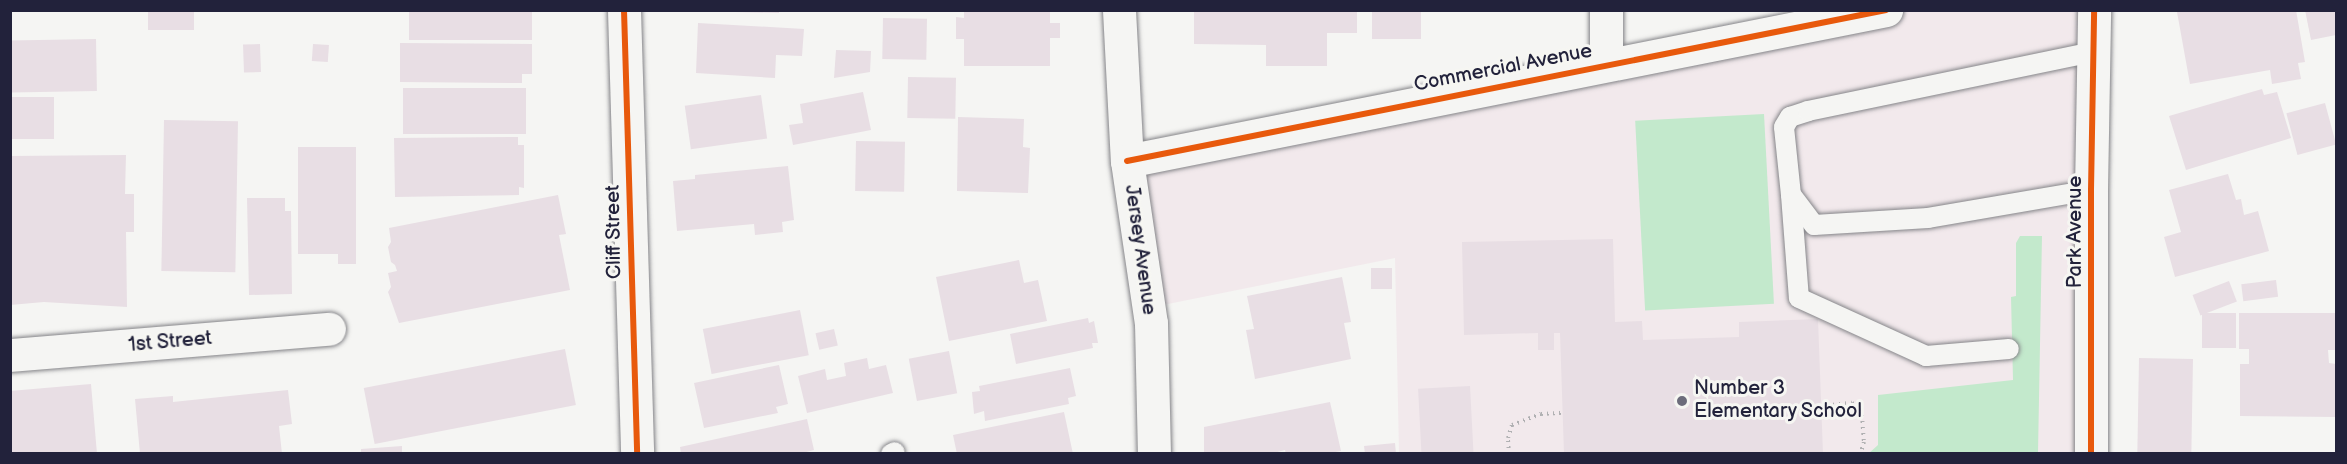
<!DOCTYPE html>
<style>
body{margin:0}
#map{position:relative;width:2347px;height:464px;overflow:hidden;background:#f5f5f3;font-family:"Balsamiq Sans",sans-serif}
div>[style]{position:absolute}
.built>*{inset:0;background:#f2e9ec}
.green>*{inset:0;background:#c3e9cc;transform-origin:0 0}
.building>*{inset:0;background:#e8dee4;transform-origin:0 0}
.path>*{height:4px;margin-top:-2px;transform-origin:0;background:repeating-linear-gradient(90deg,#b0b0b2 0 1.5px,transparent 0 6px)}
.roads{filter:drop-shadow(0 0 2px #858589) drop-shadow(0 0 2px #858589)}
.lane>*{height:20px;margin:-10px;padding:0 10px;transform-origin:10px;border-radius:10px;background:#f5f5f3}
.street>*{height:33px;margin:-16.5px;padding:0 16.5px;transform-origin:16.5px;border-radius:16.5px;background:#f5f5f3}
.cycleway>*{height:6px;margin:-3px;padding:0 3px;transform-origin:3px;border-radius:3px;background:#e8590c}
.dots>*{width:16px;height:16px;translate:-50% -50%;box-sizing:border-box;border:3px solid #f6f6f2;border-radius:50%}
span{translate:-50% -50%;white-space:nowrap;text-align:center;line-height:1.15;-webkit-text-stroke:6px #f6f6f2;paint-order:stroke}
.street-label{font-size:20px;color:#22223b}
.poi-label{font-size:20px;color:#22223b}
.left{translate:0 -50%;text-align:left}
.frame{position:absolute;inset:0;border:12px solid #22223b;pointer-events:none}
</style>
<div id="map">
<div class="built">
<div style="clip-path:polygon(1886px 11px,2094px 11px,2091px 453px,1399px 453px,1395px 258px,1148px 308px,1127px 161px)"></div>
</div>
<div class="green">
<div style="left:1764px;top:114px;width:190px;height:129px;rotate:87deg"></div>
<div style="clip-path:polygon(2020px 236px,2042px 236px,2038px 453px,1868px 454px,1878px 445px,1878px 395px,2013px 380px,2011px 297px,2016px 296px,2016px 243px)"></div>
</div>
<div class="building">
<div style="left:148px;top:10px;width:46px;height:20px"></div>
<div style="left:409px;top:10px;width:123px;height:30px"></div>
<div style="clip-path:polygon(735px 10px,779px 10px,779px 13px,735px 12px)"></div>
<div style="clip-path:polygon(1194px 10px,1357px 10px,1357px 33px,1327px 33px,1327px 66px,1266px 66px,1266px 45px,1194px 44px)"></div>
<div style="left:1372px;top:10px;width:49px;height:29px"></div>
<div style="clip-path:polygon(2188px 10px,2296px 10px,2305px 62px,2298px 63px,2301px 79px,2272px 84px,2270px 70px,2190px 84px,2177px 12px)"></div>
<div style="clip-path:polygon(2305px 10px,2336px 10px,2336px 35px,2311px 40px)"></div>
<div style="clip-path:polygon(964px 12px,1050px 12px,1050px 23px,1060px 23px,1060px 38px,1050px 38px,1050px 66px,964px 66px,964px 39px,956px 39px,956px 17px,964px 18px)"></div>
<div style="left:883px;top:18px;width:44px;height:41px;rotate:1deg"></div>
<div style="clip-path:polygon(698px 23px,804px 29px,802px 56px,776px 55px,775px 78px,696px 73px)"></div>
<div style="left:96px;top:39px;width:52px;height:86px;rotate:89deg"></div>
<div style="clip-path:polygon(400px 43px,532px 44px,532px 74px,522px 74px,522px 83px,400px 82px)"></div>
<div style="left:260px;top:44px;width:28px;height:17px;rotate:88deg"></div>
<div style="left:313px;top:44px;width:16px;height:17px;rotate:4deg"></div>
<div style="clip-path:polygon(836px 50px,871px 51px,870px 72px,834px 78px)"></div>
<div style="left:908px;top:77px;width:48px;height:41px;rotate:1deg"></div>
<div style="left:403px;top:88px;width:123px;height:46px"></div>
<div style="clip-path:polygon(2262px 89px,2264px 95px,2277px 92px,2291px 138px,2186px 170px,2169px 116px)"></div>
<div style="clip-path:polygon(863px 92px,871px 130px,793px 145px,789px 125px,803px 123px,800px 104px)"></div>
<div style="left:761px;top:95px;width:44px;height:77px;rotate:82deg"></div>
<div style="left:10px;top:97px;width:44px;height:42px"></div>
<div style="left:2325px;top:103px;width:43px;height:40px;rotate:75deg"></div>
<div style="clip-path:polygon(958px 117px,1024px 119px,1023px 147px,1030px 148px,1028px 193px,957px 191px)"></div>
<div style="left:164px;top:120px;width:74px;height:151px;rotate:1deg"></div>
<div style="clip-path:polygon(518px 137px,518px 145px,524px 145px,524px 188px,519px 187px,519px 195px,395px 197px,394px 138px)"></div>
<div style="left:856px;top:141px;width:49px;height:50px;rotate:1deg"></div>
<div style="clip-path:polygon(298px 147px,356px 147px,356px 264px,338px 264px,338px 254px,298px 254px)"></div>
<div style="clip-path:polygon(126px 155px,125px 194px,134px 194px,134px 232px,126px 232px,127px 307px,44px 302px,10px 305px,10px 156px)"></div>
<div style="clip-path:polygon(788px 166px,794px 220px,782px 222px,783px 232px,755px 235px,754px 224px,677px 231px,673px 181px,695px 179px,695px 175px)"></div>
<div style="clip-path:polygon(2228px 174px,2236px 200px,2241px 199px,2244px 215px,2258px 211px,2269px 251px,2175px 277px,2164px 237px,2181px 232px,2169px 190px)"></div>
<div style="clip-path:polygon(558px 195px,566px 234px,559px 235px,570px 290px,399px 323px,388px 292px,391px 287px,388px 273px,397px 271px,395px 265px,391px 262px,388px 247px,391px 242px,389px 228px)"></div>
<div style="clip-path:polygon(247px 198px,285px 198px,285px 211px,291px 211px,292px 294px,249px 295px)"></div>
<div style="clip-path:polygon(1613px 239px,1615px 322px,1642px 321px,1643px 340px,1739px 337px,1739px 322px,1818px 319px,1823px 454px,1564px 454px,1560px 333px,1554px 333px,1554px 350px,1538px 350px,1538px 333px,1464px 335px,1462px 242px)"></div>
<div style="clip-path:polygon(1019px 260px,1024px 283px,1038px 280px,1047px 321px,949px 341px,936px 277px)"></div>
<div style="left:1392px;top:268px;width:21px;height:21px;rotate:90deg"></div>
<div style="clip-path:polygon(1342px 277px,1351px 322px,1344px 323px,1351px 359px,1255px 379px,1246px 330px,1254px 329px,1247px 296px)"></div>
<div style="left:2276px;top:280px;width:17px;height:35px;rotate:83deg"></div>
<div style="left:2229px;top:281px;width:22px;height:39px;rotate:69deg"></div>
<div style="left:800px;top:310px;width:46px;height:99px;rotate:79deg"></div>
<div style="left:2236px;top:313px;width:35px;height:34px;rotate:90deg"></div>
<div style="clip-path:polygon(2239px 313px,2336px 313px,2336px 350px,2328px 350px,2329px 363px,2336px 364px,2336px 417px,2240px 416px,2240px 364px,2249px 364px,2249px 349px,2239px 349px)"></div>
<div style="clip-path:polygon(1088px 318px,1089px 323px,1094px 321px,1098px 343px,1092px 343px,1093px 348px,1016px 364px,1010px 334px)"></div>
<div style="left:834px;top:329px;width:17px;height:19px;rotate:77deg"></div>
<div style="left:565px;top:349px;width:57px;height:205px;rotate:79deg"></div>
<div style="left:949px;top:351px;width:43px;height:41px;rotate:79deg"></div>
<div style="clip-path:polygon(867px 358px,869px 369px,886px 365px,893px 393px,807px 413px,798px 376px,825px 369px,827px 380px,846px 376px,844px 363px)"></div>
<div style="left:2139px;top:358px;width:54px;height:96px;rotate:1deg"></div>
<div style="clip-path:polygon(779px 365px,788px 404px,776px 407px,778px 413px,704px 428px,694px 383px)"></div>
<div style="clip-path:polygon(1070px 368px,1076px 396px,1068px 398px,1069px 404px,985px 421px,984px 411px,974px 414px,972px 392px,980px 391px,979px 386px)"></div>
<div style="clip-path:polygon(91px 384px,97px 454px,10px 454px,10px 391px)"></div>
<div style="left:1470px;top:386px;width:68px;height:52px;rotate:87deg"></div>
<div style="clip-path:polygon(288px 390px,292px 424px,279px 426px,282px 454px,140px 454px,135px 399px,173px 396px,173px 402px)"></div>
<div style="clip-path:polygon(1330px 402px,1341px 451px,1325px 454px,1286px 454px,1285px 450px,1270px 454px,1204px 454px,1204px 427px)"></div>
<div style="clip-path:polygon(1064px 412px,1073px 454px,957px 454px,953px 435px)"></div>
<div style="clip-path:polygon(807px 419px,814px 450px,799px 454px,681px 454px,680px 447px)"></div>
<div style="clip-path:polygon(1395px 443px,1396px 454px,1365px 454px,1364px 446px)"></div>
<div style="clip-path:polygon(402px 446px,402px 454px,361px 454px,361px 449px)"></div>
</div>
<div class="path">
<div style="left:1821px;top:406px;width:31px;rotate:-6deg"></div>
<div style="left:1852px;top:403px;width:6px;rotate:31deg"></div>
<div style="left:1857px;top:406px;width:10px;rotate:61deg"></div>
<div style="left:1862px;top:415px;width:27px;rotate:86deg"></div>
<div style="left:1864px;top:442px;width:13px;rotate:108deg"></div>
<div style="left:1509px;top:454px;width:16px;rotate:-94deg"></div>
<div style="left:1508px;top:438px;width:14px;rotate:-73deg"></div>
<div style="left:1512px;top:425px;width:31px;rotate:-21deg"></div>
<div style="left:1541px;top:414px;width:22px;rotate:-3deg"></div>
</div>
<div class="roads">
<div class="lane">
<div style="left:2091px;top:190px;width:165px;rotate:170.3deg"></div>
<div style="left:1928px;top:218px;width:114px;rotate:176.5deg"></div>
<div style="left:1814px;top:225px;width:38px;rotate:-127deg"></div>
<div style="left:1791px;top:195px;width:68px;rotate:-95.9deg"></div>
<div style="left:1784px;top:127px;width:12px;rotate:-59deg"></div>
<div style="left:1790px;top:117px;width:19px;rotate:-18deg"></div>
<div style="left:1808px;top:111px;width:292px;rotate:-11.7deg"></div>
<div style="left:1791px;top:195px;width:103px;rotate:85.6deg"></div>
<div style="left:1799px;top:298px;width:140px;rotate:24.5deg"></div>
<div style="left:1926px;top:356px;width:83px;rotate:-4.8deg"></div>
<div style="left:891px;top:454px;width:4px;rotate:-27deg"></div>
</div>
<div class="street">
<div style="left:624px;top:10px;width:444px;rotate:88.3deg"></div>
<div style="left:1119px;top:10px;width:151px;rotate:87deg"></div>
<div style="left:1127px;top:161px;width:164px;rotate:81.6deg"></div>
<div style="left:1151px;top:323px;width:131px;rotate:88.7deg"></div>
<div style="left:1606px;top:64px;width:54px;rotate:-90deg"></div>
<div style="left:1127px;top:161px;width:774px;rotate:-11.25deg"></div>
<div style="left:10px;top:355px;width:320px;rotate:-4.7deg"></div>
<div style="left:2091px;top:454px;width:264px;rotate:-90deg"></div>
<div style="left:2091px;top:190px;width:180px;rotate:-89deg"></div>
</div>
</div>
<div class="cycleway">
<div style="left:624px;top:10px;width:444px;rotate:88.3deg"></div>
<div style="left:1127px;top:161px;width:774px;rotate:-11.25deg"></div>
<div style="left:2091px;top:454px;width:264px;rotate:-90deg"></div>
<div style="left:2091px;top:190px;width:180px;rotate:-89deg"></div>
</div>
<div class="dots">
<div style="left:1682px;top:401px;background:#6c6c7b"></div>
</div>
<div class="street-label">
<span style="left:1503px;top:68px;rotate:-11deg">Commercial Avenue</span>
<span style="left:614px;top:232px;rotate:-91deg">Cliff Street</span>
<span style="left:2075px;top:232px;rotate:-90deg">Park Avenue</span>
<span style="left:1140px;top:250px;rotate:82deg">Jersey Avenue</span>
<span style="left:170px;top:342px;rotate:-5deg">1st Street</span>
</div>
<div class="poi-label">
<span class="left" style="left:1694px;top:400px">Number 3<br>Elementary School</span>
</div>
<div class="frame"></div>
</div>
